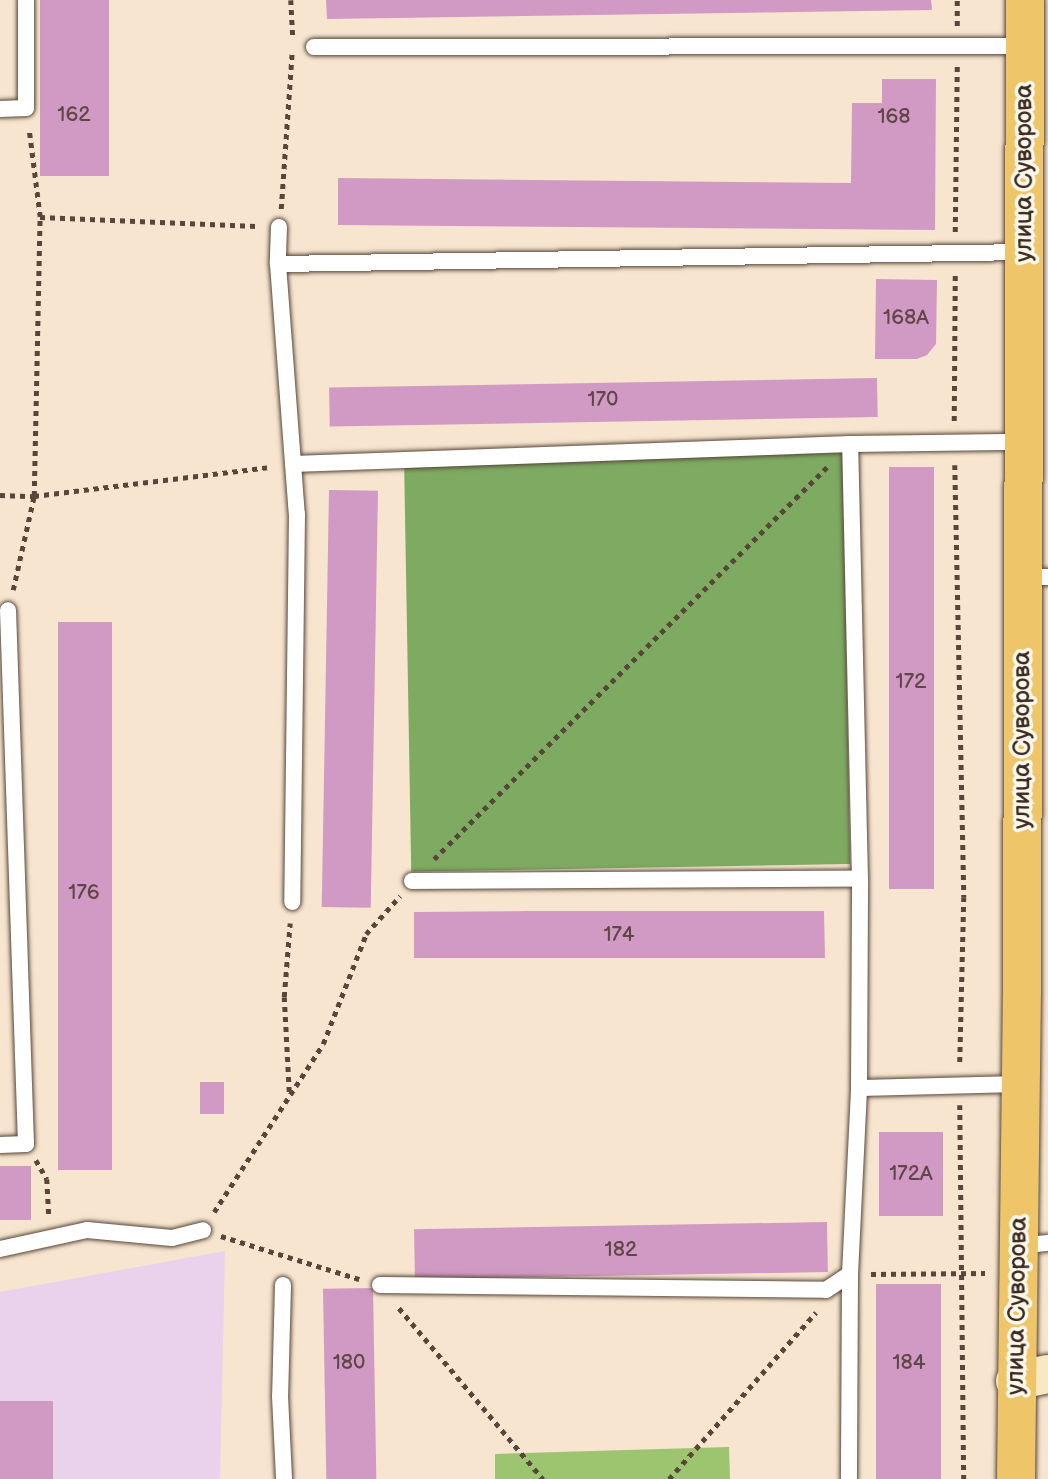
<!DOCTYPE html>
<meta charset="utf-8">
<style>
body{margin:0}
#map{position:relative;width:1048px;height:1479px;overflow:hidden;background:#f7e5cf;font-family:"Balsamiq Sans",sans-serif}
div>[style]{position:absolute}
.built>*{inset:0;background:#ead1ec}
.green>*{inset:0;background:#9dc46f}
.forest>*{inset:0;background:#7eaa62;transform-origin:0 0}
.building>*{inset:0;background:#d19ac4;transform-origin:0 0}
.path>*{height:4.5px;margin-top:-2.25px;transform-origin:0;background:repeating-linear-gradient(90deg,#574639 0 5px,transparent 0 10px)}
.roads{filter:drop-shadow(0 0 2px #574639) drop-shadow(0 0 2px #574639)}
.lane>*{height:16px;margin:-8px;padding:0 8px;transform-origin:8px;border-radius:8px;background:#fff}
.secondary>*{height:38px;margin:-19px;padding:0 19px;transform-origin:19px;border-radius:19px;background:#f8e8c3}
.primary>*{height:38px;margin:-19px;padding:0 19px;transform-origin:19px;border-radius:19px;background:#eec569}
span{translate:-50% -50%;white-space:nowrap;text-align:center;line-height:1.15;-webkit-text-stroke:7px #fbf7ec;paint-order:stroke}
.number-label{font-size:21px;color:#604648}
.number-label span{-webkit-text-stroke-width:0}
.street-label{font-size:24px;color:#3b2a1e}
</style>
<div id="map">
<div class="built">
<div style="clip-path:polygon(225px 1251px,220px 1479px,0 1479px,0 1292px)"></div>
</div>
<div class="green">
<div style="clip-path:polygon(729px 1447px,730px 1479px,495px 1479px,495px 1454px)"></div>
</div>
<div class="forest">
<div style="left:843px;top:453px;width:411px;height:439px;rotate:89deg"></div>
</div>
<div class="building">
<div style="left:40px;top:0;width:69px;height:176px"></div>
<div style="clip-path:polygon(326px 0,931px 0,932px 10px,327px 19px)"></div>
<div style="clip-path:polygon(882px 79px,936px 79px,935px 230px,338px 225px,338px 178px,851px 183px,852px 103px,882px 103px)"></div>
<div style="clip-path:polygon(876px 279px,937px 280px,936px 344px,927px 355px,917px 359px,875px 359px)"></div>
<div style="left:877px;top:378px;width:39px;height:548px;rotate:89deg"></div>
<div style="left:889px;top:467px;width:45px;height:422px"></div>
<div style="left:329px;top:490px;width:49px;height:417px;rotate:1deg"></div>
<div style="left:58px;top:622px;width:54px;height:548px"></div>
<div style="clip-path:polygon(529px 911px,824px 911px,825px 958px,414px 958px,414px 912px)"></div>
<div style="left:200px;top:1082px;width:24px;height:32px"></div>
<div style="left:879px;top:1132px;width:64px;height:84px"></div>
<div style="left:0;top:1166px;width:31px;height:54px"></div>
<div style="left:827px;top:1222px;width:50px;height:413px;rotate:89deg"></div>
<div style="left:876px;top:1284px;width:65px;height:195px"></div>
<div style="left:373px;top:1288px;width:191px;height:50px;rotate:89deg"></div>
<div style="left:0;top:1401px;width:53px;height:78px"></div>
</div>
<div class="path">
<div style="left:291px;top:0;width:37px;rotate:87deg"></div>
<div style="left:957px;top:26px;width:26px;rotate:-90deg"></div>
<div style="left:281px;top:209px;width:156px;rotate:-86deg"></div>
<div style="left:40px;top:217px;width:217px;rotate:2.4deg"></div>
<div style="left:955px;top:232px;width:166px;rotate:-89.3deg"></div>
<div style="left:954px;top:421px;width:148px;rotate:-89.6deg"></div>
<div style="left:955px;top:465px;width:432px;rotate:88.8deg"></div>
<div style="left:964px;top:897px;width:168px;rotate:91.4deg"></div>
<div style="left:0;top:495px;width:34px;rotate:2deg"></div>
<div style="left:34px;top:496px;width:239px;rotate:-7deg"></div>
<div style="left:13px;top:590px;width:96px;rotate:-77.4deg"></div>
<div style="left:34px;top:496px;width:279px;rotate:-88.8deg"></div>
<div style="left:40px;top:217px;width:88px;rotate:-97.2deg"></div>
<div style="left:434px;top:859px;width:555px;rotate:-44.93deg"></div>
<div style="left:289px;top:1092px;width:95px;rotate:-93deg"></div>
<div style="left:284px;top:997px;width:74px;rotate:-85.4deg"></div>
<div style="left:960px;top:1105px;width:374px;rotate:89.4deg"></div>
<div style="left:36px;top:1160px;width:22px;rotate:60deg"></div>
<div style="left:47px;top:1179px;width:39px;rotate:87deg"></div>
<div style="left:214px;top:1212px;width:200px;rotate:-57deg"></div>
<div style="left:323px;top:1044px;width:118px;rotate:-68.6deg"></div>
<div style="left:366px;top:934px;width:51px;rotate:-48.2deg"></div>
<div style="left:221px;top:1236px;width:145px;rotate:17.3deg"></div>
<div style="left:871px;top:1274px;width:114px;rotate:-0.5deg"></div>
<div style="left:399px;top:1308px;width:224px;rotate:49.9deg"></div>
<div style="left:669px;top:1479px;width:222px;rotate:-48.6deg"></div>
</div>
<div class="roads">
<div class="lane">
<div style="left:314px;top:47px;width:710px;rotate:-0.08deg"></div>
<div style="left:0;top:109px;width:26px;rotate:-2deg"></div>
<div style="left:26px;top:108px;width:108px;rotate:-90deg"></div>
<div style="left:279px;top:227px;width:37px;rotate:92deg"></div>
<div style="left:278px;top:264px;width:251px;rotate:85.7deg"></div>
<div style="left:297px;top:514px;width:388px;rotate:90.7deg"></div>
<div style="left:278px;top:264px;width:746px;rotate:-0.92deg"></div>
<div style="left:293px;top:464px;width:557px;rotate:-2.06deg"></div>
<div style="left:850px;top:444px;width:174px;rotate:-0.7deg"></div>
<div style="left:1023px;top:577px;width:25px"></div>
<div style="left:412px;top:881px;width:448px;rotate:-0.3deg"></div>
<div style="left:859px;top:1088px;width:161px;rotate:-1.4deg"></div>
<div style="left:0;top:1145px;width:26px;rotate:-2deg"></div>
<div style="left:26px;top:1144px;width:534px;rotate:-91.93deg"></div>
<div style="left:1018px;top:1246px;width:30px;rotate:-6deg"></div>
<div style="left:0;top:1249px;width:89px;rotate:-12.3deg"></div>
<div style="left:87px;top:1230px;width:85px;rotate:5.4deg"></div>
<div style="left:172px;top:1238px;width:32px;rotate:-14deg"></div>
<div style="left:850px;top:1274px;width:186px;rotate:-87.2deg"></div>
<div style="left:859px;top:1088px;width:209px;rotate:-89.7deg"></div>
<div style="left:860px;top:879px;width:435px;rotate:-91.3deg"></div>
<div style="left:283px;top:1285px;width:111px;rotate:91.5deg"></div>
<div style="left:280px;top:1396px;width:83px;rotate:87.2deg"></div>
<div style="left:380px;top:1285px;width:446px;rotate:0.6deg"></div>
<div style="left:826px;top:1290px;width:29px;rotate:-34deg"></div>
<div style="left:850px;top:1274px;width:205px;rotate:90.3deg"></div>
</div>
<div class="secondary">
<div style="left:1015px;top:1381px;width:34px;rotate:-12deg"></div>
</div>
<div class="primary">
<div style="left:1016px;top:1479px;width:486px;rotate:-89.3deg"></div>
<div style="left:1022px;top:993px;width:993px;rotate:-89.83deg"></div>
</div>
</div>
<div class="number-label">
<span style="left:74px;top:115px">162</span>
<span style="left:894px;top:117px">168</span>
<span style="left:906px;top:318px">168А</span>
<span style="left:603px;top:400px">170</span>
<span style="left:911px;top:682px">172</span>
<span style="left:84px;top:893px">176</span>
<span style="left:619px;top:935px">174</span>
<span style="left:911px;top:1174px">172А</span>
<span style="left:621px;top:1250px">182</span>
<span style="left:349px;top:1363px">180</span>
<span style="left:909px;top:1363px">184</span>
</div>
<div class="street-label">
<span style="left:1024px;top:173px;rotate:-90deg">улица Суворова</span>
<span style="left:1022px;top:740px;rotate:-90deg">улица Суворова</span>
<span style="left:1017px;top:1306px;rotate:-89deg">улица Суворова</span>
</div>
</div>
